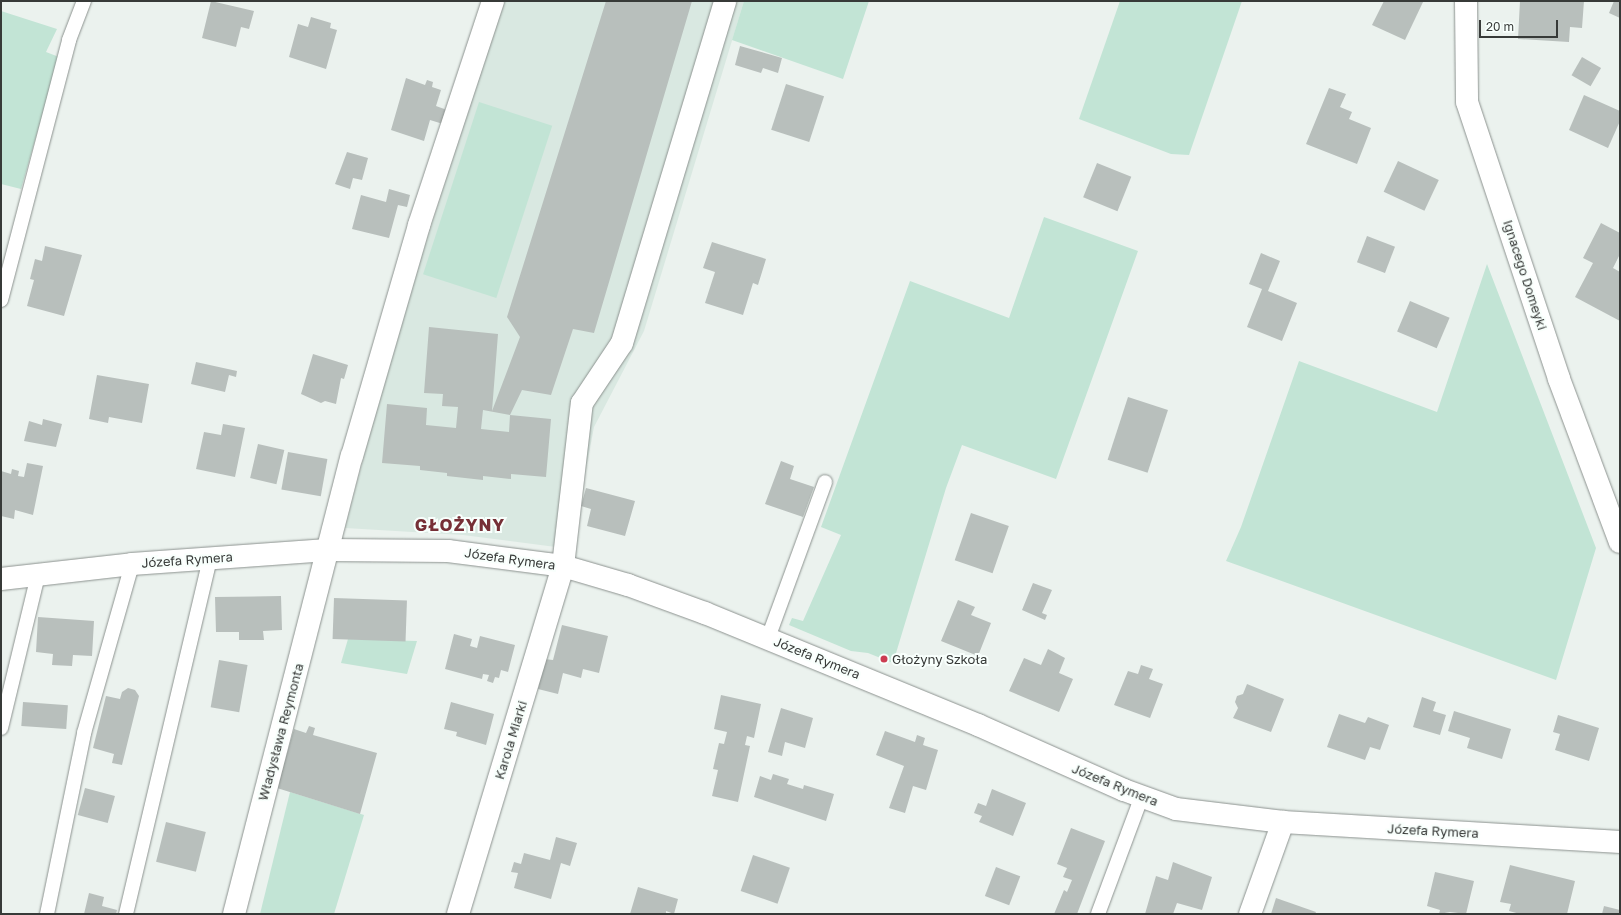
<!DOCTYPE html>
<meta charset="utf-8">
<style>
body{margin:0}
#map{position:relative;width:1621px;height:915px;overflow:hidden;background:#ebf2ee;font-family:"Golos Text",sans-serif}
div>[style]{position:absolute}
.built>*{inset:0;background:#d9e8e1}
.green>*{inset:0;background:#c2e4d5;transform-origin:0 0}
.building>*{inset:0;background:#b8bfbc;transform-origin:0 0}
.roads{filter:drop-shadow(0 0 1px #8c928f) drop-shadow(0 0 1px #8c928f)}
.service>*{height:14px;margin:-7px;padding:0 7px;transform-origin:7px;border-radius:7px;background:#fff}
.minor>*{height:22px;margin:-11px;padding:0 11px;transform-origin:11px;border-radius:11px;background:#fff}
.tertiary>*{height:22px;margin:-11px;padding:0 11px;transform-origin:11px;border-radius:11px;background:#fff}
.dots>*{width:11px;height:11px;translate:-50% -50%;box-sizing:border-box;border:2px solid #f8fffc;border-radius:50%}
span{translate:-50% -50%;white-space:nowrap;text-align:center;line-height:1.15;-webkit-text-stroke:4px #f8fffc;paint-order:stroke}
.street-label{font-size:13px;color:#373a38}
.poi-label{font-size:13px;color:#373a38}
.left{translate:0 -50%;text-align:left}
.district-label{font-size:17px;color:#762f36;font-weight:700;letter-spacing:1px}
.frame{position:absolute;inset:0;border:2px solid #373a38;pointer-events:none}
.scale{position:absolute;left:1479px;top:20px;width:79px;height:18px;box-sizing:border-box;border:2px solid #373a38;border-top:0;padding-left:5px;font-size:12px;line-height:14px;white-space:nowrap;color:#373a38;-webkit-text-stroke:3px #f8fffc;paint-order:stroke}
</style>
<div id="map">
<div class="built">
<div style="clip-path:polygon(503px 1px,744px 1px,644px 331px,594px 427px,571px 549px,463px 535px,345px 528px,393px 345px)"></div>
</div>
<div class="green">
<div style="clip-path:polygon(744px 1px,869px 1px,843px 79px,732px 40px)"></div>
<div style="clip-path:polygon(1120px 1px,1242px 1px,1189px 155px,1171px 154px,1079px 119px)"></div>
<div style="clip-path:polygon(1px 11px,57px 29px,46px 52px,59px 57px,21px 189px,1px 184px)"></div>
<div style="left:479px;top:102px;width:77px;height:181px;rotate:18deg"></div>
<div style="clip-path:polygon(1044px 217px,1138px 251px,1056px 479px,962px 445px,946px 488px,893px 663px,868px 653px,851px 651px,789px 625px,792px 618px,803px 621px,841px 535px,821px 527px,910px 281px,1009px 318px)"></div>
<div style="clip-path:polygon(1487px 264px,1596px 548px,1556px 680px,1226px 561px,1241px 527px,1299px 361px,1437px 412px)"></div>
<div style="clip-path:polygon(348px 639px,417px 641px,407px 674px,341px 663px)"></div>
<div style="clip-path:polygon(290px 792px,364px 815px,334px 914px,260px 914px)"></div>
</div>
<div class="building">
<div style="clip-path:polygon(211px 1px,254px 11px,249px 29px,241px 27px,236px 47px,202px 38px)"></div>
<div style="clip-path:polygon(evenodd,606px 1px,692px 1px,594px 333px,573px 329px,551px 395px,522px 390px,510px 415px,551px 419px,546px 477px,511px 474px,511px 479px,483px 476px,483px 480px,447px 476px,447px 473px,420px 470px,420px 466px,382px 463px,387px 404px,427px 408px,426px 425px,456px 428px,458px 407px,442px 406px,443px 394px,424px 393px,429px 327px,498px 334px,492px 411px,520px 337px,507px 317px,606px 1px,483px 410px,510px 415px,509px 432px,481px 429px,483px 410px)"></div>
<div style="clip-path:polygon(1384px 1px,1423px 2px,1405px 40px,1372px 25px)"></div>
<div style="clip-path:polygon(1520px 1px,1584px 1px,1582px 28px,1570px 27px,1569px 42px,1518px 39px)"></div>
<div style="clip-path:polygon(1614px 1px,1620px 1px,1620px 18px,1609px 13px)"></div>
<div style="clip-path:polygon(311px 17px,331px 23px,330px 28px,337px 30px,326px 69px,289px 57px,298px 24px,308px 27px)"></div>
<div style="clip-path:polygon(740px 46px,782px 58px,778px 73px,763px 68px,761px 73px,735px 65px)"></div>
<div style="left:1582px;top:57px;width:22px;height:21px;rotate:30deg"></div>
<div style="clip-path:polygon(406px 78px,425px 85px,427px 80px,433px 82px,432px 87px,441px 90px,436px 106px,447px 110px,443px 124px,430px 120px,424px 141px,391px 130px)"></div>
<div style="left:786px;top:84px;width:40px;height:48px;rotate:18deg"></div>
<div style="clip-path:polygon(1329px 88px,1346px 94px,1340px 107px,1352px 112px,1349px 119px,1371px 128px,1357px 164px,1306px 144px)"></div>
<div style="clip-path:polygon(1584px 95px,1620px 111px,1620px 121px,1608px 148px,1569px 130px)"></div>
<div style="clip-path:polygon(347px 152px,368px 158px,362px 180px,353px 178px,350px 189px,335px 184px)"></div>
<div style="left:1398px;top:161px;width:45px;height:34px;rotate:25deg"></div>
<div style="left:1097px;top:163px;width:37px;height:37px;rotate:22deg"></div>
<div style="clip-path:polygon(389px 189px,410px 195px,407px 207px,398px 205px,389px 238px,352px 229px,361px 195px,386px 202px)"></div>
<div style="clip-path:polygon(1601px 223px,1620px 233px,1620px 254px,1613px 268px,1620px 272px,1620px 321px,1575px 297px,1593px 263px,1583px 258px)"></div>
<div style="left:1367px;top:236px;width:30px;height:28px;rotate:21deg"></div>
<div style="clip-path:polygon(712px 242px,766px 259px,758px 285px,753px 283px,743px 315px,705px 303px,715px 272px,703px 268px)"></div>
<div style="clip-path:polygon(45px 246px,82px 255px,64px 316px,27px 306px,34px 280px,30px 279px,35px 259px,42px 261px)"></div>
<div style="clip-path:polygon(1261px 253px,1280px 261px,1268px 291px,1297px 303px,1282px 341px,1247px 327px,1262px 289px,1249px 284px)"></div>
<div style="left:1410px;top:301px;width:43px;height:33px;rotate:23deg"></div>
<div style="clip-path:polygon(313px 354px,348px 365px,344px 379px,341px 378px,336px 404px,325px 401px,321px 403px,301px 394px)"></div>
<div style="clip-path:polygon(196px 362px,237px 371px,236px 377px,229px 375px,225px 392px,191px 384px)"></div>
<div style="clip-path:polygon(97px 375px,149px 384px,142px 423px,109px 417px,108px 423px,89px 419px)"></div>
<div style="left:1128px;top:397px;width:42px;height:66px;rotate:18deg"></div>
<div style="clip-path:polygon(43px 419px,62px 424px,56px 447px,24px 441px,29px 421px,42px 425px)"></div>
<div style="clip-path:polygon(223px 424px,245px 428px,235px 477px,196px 469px,204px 432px,221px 435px)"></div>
<div style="left:258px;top:444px;width:27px;height:35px;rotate:13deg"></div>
<div style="left:288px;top:452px;width:40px;height:38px;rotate:10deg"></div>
<div style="clip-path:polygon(781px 461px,794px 466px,790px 479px,814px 487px,803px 517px,765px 504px)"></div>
<div style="clip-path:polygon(27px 463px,43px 466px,33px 515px,15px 510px,14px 519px,1px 516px,1px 471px,11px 474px,12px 469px,19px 471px,18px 476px,24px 477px)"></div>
<div style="clip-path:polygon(586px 488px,635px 501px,625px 536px,587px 526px,591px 509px,581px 506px)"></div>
<div style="left:971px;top:513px;width:40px;height:50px;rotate:19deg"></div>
<div style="clip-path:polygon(1033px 583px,1052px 590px,1042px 613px,1047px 615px,1045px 620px,1022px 610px)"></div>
<div style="clip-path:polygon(281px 596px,282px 630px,263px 631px,264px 640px,239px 640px,239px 632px,216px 632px,215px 597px)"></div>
<div style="left:334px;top:598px;width:73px;height:41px;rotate:2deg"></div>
<div style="clip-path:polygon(958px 600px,975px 607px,971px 615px,991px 623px,978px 656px,941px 641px)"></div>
<div style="clip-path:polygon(38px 617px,94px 621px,92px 656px,73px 655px,72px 666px,52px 665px,53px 654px,36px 652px)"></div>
<div style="clip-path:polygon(562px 625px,608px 636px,599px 673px,583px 669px,581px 678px,563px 673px,558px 694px,538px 689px,544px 659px,553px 660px)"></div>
<div style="clip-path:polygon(454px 634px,472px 639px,470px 646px,477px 648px,480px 636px,515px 645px,508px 672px,501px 670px,499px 678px,495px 677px,493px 683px,487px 681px,489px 675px,483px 674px,482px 679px,445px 669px)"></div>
<div style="clip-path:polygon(1048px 649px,1065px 658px,1059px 673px,1073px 679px,1059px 712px,1009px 691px,1024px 658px,1041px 665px)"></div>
<div style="left:219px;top:660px;width:29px;height:48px;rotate:10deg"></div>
<div style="clip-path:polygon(1141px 665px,1153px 669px,1149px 679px,1163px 684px,1150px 718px,1114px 705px,1128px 671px,1138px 674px)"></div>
<div style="clip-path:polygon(1247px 684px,1284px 699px,1271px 732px,1233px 718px,1238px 708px,1235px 702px,1237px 696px,1243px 694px)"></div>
<div style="clip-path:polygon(128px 688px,135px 690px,139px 696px,122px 765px,112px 763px,114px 754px,93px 748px,106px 696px,120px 699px,122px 692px)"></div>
<div style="clip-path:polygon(721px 695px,761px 704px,754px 738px,747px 736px,745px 745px,750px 746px,738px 802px,712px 796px,718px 770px,713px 769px,719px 743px,724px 744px,727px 732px,714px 729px)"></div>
<div style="clip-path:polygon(1422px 697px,1436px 702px,1433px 711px,1446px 715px,1440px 735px,1413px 727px)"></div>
<div style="left:23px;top:702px;width:45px;height:24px;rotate:4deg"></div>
<div style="clip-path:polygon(451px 702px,494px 714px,486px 745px,456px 736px,457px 732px,444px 729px)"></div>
<div style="clip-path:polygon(781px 708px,813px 718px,805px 748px,785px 742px,782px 756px,768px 752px)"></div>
<div style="clip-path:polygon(1454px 711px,1511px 729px,1502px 759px,1467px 748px,1470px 738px,1448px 731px)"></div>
<div style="clip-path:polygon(1339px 714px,1365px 723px,1368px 717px,1389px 725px,1380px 750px,1370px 747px,1365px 760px,1327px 747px)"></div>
<div style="clip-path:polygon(1558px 715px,1599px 728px,1589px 761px,1555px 750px,1560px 734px,1553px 732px)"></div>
<div style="clip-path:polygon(309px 726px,315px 728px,313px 735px,377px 753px,360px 814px,277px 788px,294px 729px,306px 733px)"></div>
<div style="clip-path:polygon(885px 731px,915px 742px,917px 735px,925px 738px,923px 745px,938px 750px,926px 790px,913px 786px,905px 813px,889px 808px,904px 766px,876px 755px)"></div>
<div style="clip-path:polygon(773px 774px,789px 779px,787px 784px,803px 789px,804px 785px,834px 794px,826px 821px,754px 797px,760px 776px,771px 780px)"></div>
<div style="left:85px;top:788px;width:31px;height:28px;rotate:15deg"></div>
<div style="clip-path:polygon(992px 789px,1026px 803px,1013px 836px,979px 822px,982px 816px,974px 813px,978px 803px,986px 806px)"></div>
<div style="left:166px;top:822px;width:41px;height:41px;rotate:14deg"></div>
<div style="clip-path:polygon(1071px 828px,1105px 841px,1077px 914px,1054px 914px,1064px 890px,1067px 892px,1072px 880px,1063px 877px,1067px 868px,1057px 864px)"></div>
<div style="clip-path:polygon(556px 837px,577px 843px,570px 866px,561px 863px,551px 899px,514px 888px,518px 873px,511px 872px,514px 862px,521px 864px,524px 853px,550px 860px)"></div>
<div style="left:753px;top:855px;width:39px;height:38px;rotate:19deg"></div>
<div style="clip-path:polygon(1173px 862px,1212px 877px,1202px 910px,1177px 903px,1173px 914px,1145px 914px,1156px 876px,1168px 880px)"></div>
<div style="clip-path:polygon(1510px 865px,1575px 881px,1567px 914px,1520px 914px,1509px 911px,1511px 904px,1500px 902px)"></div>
<div style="left:996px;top:867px;width:26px;height:31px;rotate:21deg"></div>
<div style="clip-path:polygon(1435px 872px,1474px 881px,1466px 914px,1450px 912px,1439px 914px,1440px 910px,1427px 906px)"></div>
<div style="clip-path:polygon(638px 887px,678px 899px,674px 914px,666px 911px,666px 914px,630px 914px)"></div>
<div style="clip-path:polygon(89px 893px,104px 897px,102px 906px,117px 910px,116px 914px,84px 914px)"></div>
<div style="clip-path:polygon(1276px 898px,1316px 912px,1315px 914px,1271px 914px)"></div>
<div style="clip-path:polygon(1604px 906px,1620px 910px,1620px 914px,1602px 914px)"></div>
</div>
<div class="roads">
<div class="service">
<div style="left:1px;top:300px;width:269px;rotate:-75.3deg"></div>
<div style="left:69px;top:40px;width:42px;rotate:-69deg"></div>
<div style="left:768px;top:638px;width:166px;rotate:-69.9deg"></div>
<div style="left:1px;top:728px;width:157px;rotate:-76.4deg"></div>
<div style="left:47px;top:914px;width:185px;rotate:-78.4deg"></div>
<div style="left:84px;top:733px;width:176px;rotate:-74.1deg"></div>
<div style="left:126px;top:914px;width:366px;rotate:-76.7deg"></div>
<div style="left:1098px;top:914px;width:126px;rotate:-69.6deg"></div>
</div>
<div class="minor">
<div style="left:234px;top:914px;width:473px;rotate:-75.6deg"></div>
<div style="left:352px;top:456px;width:241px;rotate:-73.8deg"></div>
<div style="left:419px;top:225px;width:236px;rotate:-71.7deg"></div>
<div style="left:458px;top:914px;width:363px;rotate:-73.2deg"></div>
<div style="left:563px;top:566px;width:164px;rotate:-83.4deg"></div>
<div style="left:582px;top:403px;width:72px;rotate:-56.3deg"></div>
<div style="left:622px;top:343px;width:357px;rotate:-73.2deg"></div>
<div style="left:1250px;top:914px;width:98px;rotate:-70.3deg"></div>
</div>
<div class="tertiary">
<div style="left:1466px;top:1px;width:101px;rotate:89.4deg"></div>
<div style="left:1467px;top:102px;width:292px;rotate:71.6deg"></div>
<div style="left:1559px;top:379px;width:174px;rotate:69.5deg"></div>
<div style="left:1px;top:579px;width:132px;rotate:-6.5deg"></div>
<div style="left:132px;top:564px;width:196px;rotate:-4.1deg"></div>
<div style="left:328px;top:550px;width:120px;rotate:0.5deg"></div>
<div style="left:448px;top:551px;width:116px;rotate:7.4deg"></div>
<div style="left:563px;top:566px;width:68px;rotate:16.3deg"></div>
<div style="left:628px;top:585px;width:82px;rotate:20deg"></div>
<div style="left:705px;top:613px;width:295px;rotate:22.3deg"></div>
<div style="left:978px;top:725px;width:160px;rotate:24deg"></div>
<div style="left:1124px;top:790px;width:55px;rotate:20.1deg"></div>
<div style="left:1176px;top:809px;width:108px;rotate:6.9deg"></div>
<div style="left:1283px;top:822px;width:338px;rotate:3.4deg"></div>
</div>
</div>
<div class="dots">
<div style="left:884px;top:659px;background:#cc3c52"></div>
</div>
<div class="street-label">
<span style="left:1525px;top:275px;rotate:72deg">Ignacego Domeyki</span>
<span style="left:510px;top:559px;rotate:8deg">Józefa Rymera</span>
<span style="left:187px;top:560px;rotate:-4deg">Józefa Rymera</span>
<span style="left:817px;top:658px;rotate:22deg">Józefa Rymera</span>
<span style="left:281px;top:732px;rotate:-75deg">Władysława Reymonta</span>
<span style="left:511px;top:740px;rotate:-73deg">Karola Miarki</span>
<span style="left:1115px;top:785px;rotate:22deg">Józefa Rymera</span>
<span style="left:1433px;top:831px;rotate:3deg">Józefa Rymera</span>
</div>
<div class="poi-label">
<span class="left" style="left:892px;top:659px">Głożyny Szkoła</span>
</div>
<div class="district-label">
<span style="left:460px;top:525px">GŁOŻYNY</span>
</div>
<div class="frame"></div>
<div class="scale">20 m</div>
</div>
